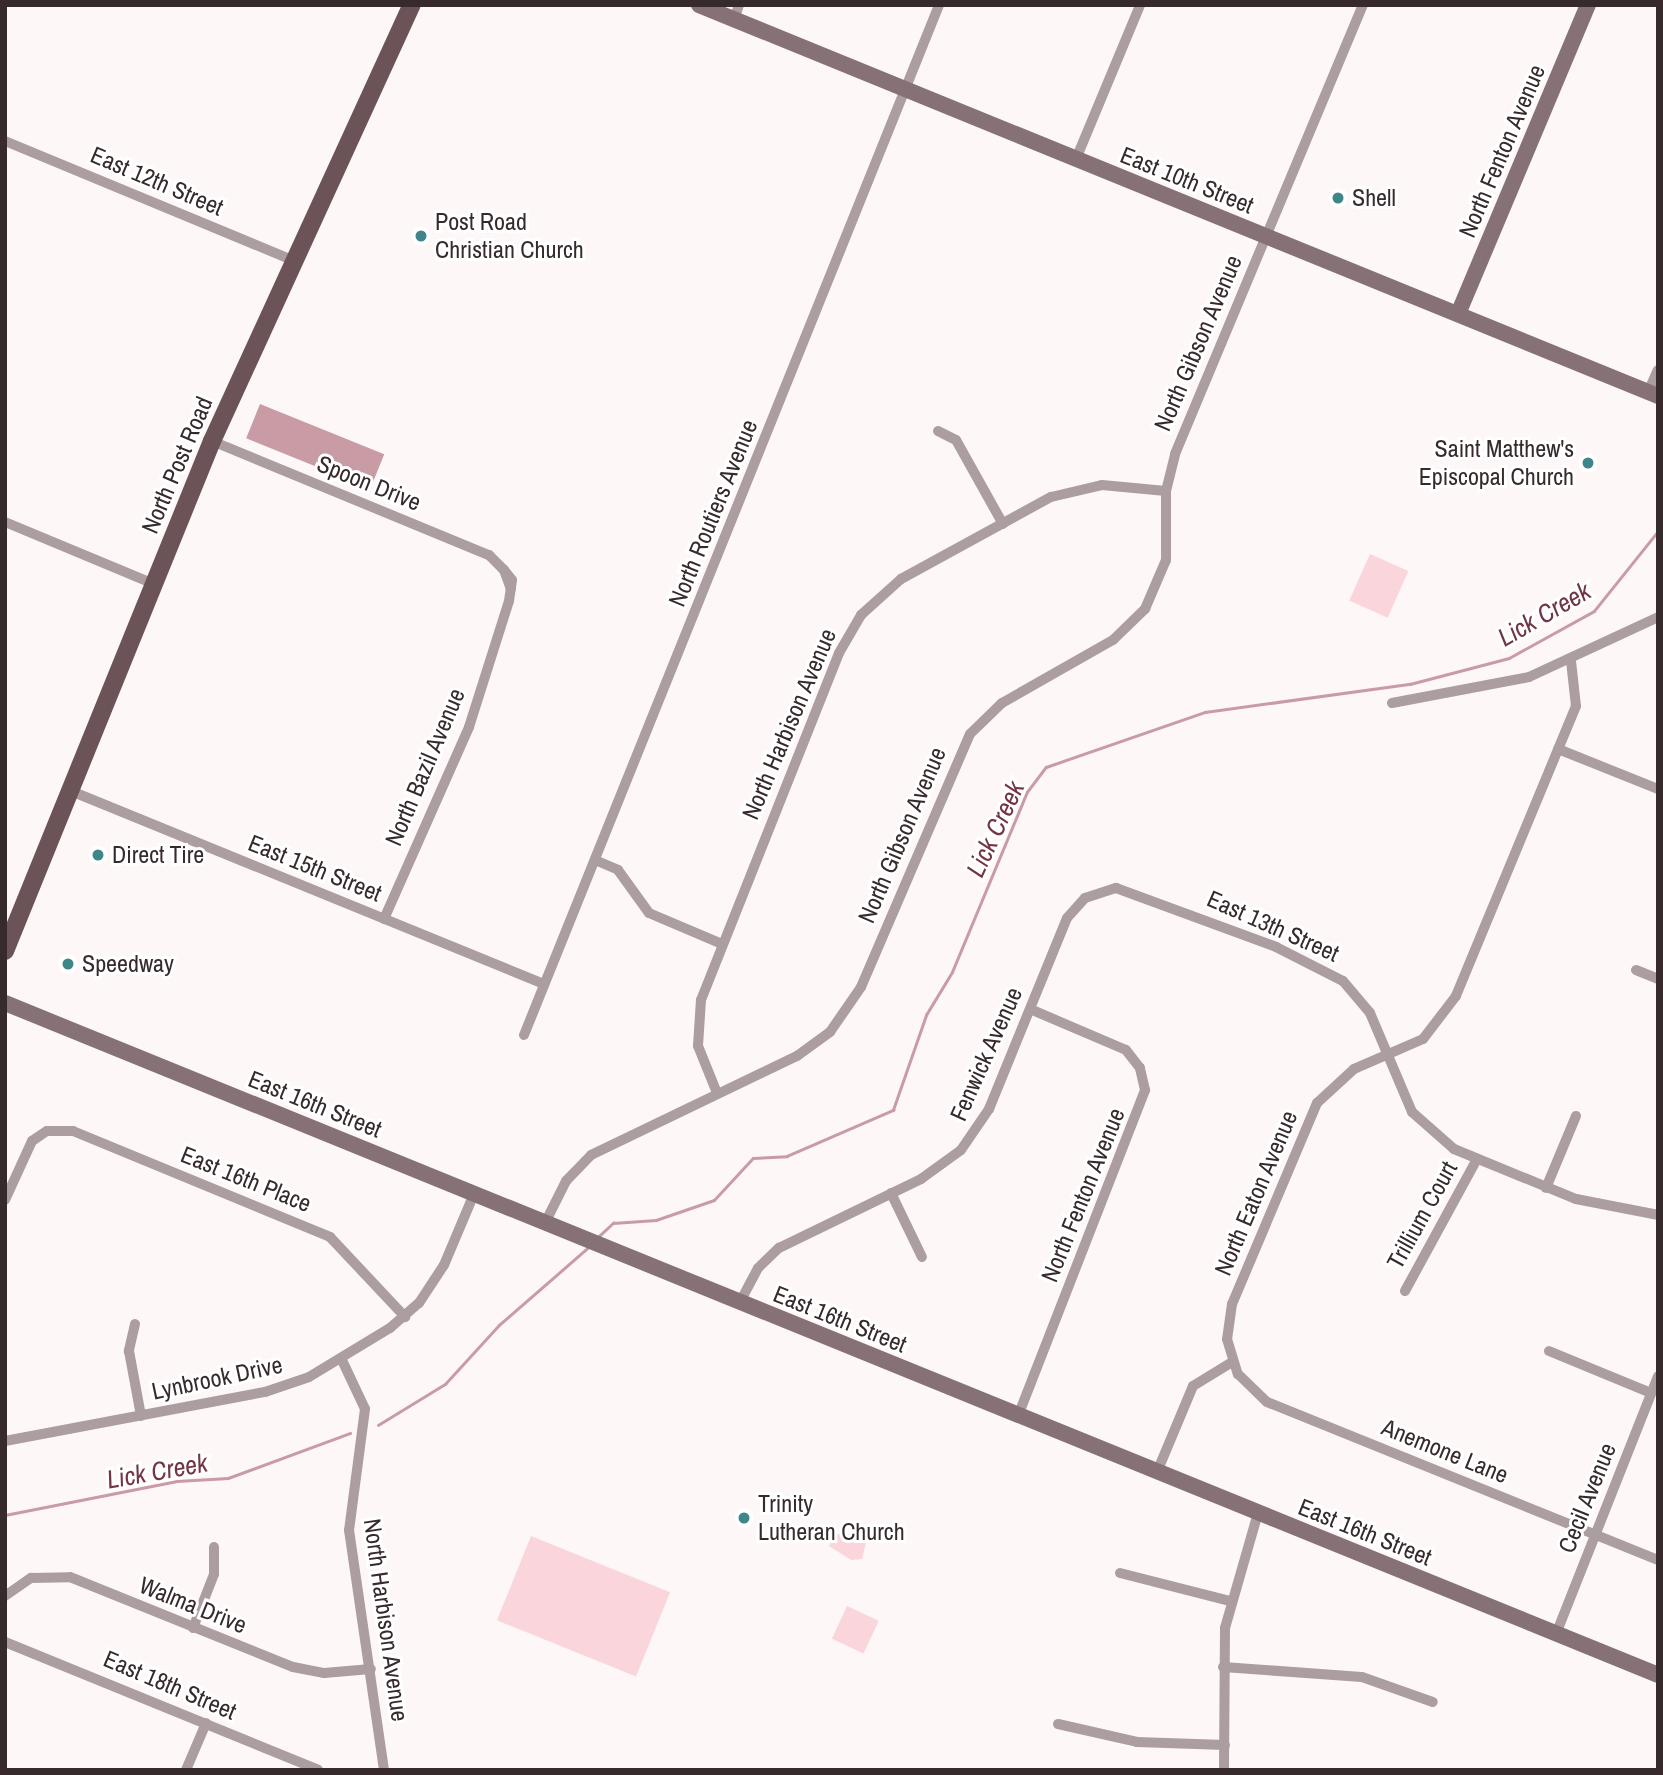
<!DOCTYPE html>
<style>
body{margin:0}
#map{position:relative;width:1663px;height:1775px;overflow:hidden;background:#fef7f8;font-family:"Archivo Narrow",sans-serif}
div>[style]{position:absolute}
.green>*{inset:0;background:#fad5dc;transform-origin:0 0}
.water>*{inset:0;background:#c99ca5;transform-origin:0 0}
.stream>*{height:2.5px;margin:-1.25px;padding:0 1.25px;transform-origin:1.25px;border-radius:1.25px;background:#c99ca5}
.street>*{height:10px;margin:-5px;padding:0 5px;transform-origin:5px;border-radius:5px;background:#ac9da0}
.secondary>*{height:16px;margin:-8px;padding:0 8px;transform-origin:8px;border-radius:8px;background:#867276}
.primary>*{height:18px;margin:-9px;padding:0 9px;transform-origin:9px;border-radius:9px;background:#6b5358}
.dots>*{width:19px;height:19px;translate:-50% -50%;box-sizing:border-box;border:4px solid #fff;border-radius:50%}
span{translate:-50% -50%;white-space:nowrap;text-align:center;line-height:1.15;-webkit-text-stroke:6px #fff;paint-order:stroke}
.street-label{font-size:24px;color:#372a2d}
.poi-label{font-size:24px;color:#372a2d}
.left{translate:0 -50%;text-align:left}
.right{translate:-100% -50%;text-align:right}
.water-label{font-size:26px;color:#713546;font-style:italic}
.frame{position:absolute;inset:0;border:7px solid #372a2d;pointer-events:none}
</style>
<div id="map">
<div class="green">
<div style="left:1370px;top:554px;width:42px;height:51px;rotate:24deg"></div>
<div style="clip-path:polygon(845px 1533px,866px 1543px,862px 1559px,851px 1560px,829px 1546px,834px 1535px)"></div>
<div style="left:531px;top:1536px;width:150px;height:91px;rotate:22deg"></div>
<div style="left:847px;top:1606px;width:35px;height:36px;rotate:25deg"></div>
</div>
<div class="water">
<div style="left:260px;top:404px;width:134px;height:37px;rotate:22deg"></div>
</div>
<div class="stream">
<div style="left:598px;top:1237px;width:21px;rotate:-43deg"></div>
<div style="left:613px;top:1223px;width:43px;rotate:-4deg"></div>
<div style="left:656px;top:1220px;width:61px;rotate:-19deg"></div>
<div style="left:714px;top:1200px;width:57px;rotate:-47.1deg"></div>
<div style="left:753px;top:1158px;width:34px;rotate:-3deg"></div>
<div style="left:787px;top:1156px;width:116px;rotate:-23.5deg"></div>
<div style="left:893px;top:1110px;width:101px;rotate:-70.8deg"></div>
<div style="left:926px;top:1015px;width:50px;rotate:-58.8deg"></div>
<div style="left:952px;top:972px;width:195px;rotate:-67.4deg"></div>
<div style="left:1027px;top:792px;width:31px;rotate:-53deg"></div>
<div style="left:1046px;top:767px;width:168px;rotate:-19.1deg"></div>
<div style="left:1205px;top:712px;width:207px;rotate:-7.8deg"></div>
<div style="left:1410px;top:684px;width:102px;rotate:-14.7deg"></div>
<div style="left:1509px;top:658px;width:97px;rotate:-28.9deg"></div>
<div style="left:1594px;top:611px;width:102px;rotate:-51.3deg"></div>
<div style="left:378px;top:1425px;width:79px;rotate:-31.5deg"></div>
<div style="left:445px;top:1384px;width:80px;rotate:-47.5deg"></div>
<div style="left:499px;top:1325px;width:121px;rotate:-41deg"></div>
<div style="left:5px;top:1515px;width:175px;rotate:-11.2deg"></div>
<div style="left:177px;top:1481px;width:51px;rotate:-3.4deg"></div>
<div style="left:228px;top:1478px;width:130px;rotate:-20.2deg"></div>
</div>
<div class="street">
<div style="left:734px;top:19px;width:15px;rotate:-70deg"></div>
<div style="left:5px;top:141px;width:311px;rotate:22.5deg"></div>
<div style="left:1076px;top:159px;width:167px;rotate:-67.4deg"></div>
<div style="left:1648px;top:392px;width:24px;rotate:-66deg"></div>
<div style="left:938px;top:431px;width:20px;rotate:27deg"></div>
<div style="left:956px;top:440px;width:96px;rotate:60.8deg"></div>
<div style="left:212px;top:441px;width:300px;rotate:22.4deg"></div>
<div style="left:489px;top:555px;width:21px;rotate:45deg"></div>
<div style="left:5px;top:522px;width:161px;rotate:22.6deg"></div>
<div style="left:1571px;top:661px;width:45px;rotate:83.7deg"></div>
<div style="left:1576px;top:706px;width:314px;rotate:112.5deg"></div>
<div style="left:1456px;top:996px;width:54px;rotate:127.5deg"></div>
<div style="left:1423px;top:1039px;width:75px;rotate:156.5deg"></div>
<div style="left:1354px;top:1069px;width:50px;rotate:137.4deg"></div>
<div style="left:1317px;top:1103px;width:218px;rotate:112.9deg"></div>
<div style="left:1232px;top:1304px;width:35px;rotate:98deg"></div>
<div style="left:1227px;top:1339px;width:37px;rotate:73deg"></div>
<div style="left:1238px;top:1374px;width:40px;rotate:44deg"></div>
<div style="left:1267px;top:1402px;width:422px;rotate:22deg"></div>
<div style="left:1392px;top:703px;width:139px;rotate:-10.7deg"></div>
<div style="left:1529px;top:677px;width:142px;rotate:-24.9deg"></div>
<div style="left:1558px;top:749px;width:108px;rotate:21.8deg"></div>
<div style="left:71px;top:791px;width:511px;rotate:22.2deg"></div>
<div style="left:595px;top:860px;width:25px;rotate:23deg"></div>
<div style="left:618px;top:870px;width:53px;rotate:54.2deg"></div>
<div style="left:649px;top:913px;width:79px;rotate:23deg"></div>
<div style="left:384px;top:919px;width:210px;rotate:-66.1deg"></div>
<div style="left:469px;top:727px;width:132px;rotate:-72.4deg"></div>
<div style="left:509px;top:601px;width:21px;rotate:-82deg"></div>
<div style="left:512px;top:580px;width:13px;rotate:-129deg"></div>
<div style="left:504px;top:570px;width:20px;rotate:70deg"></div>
<div style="left:1636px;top:970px;width:24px;rotate:22deg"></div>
<div style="left:524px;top:1035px;width:1110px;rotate:-68.05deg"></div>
<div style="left:717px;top:1093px;width:51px;rotate:-112deg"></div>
<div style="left:698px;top:1046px;width:46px;rotate:-86.3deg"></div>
<div style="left:701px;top:1000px;width:373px;rotate:-68.3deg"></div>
<div style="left:839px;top:653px;width:44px;rotate:-59.9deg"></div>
<div style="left:861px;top:615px;width:54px;rotate:-42deg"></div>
<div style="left:901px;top:579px;width:171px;rotate:-28.7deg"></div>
<div style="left:1051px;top:497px;width:52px;rotate:-13.2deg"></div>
<div style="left:1102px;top:485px;width:64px;rotate:5.4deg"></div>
<div style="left:1546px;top:1188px;width:78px;rotate:-67.4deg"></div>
<div style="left:891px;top:1193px;width:71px;rotate:64.2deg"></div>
<div style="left:5px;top:1200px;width:65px;rotate:-65.4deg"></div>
<div style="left:32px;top:1141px;width:18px;rotate:-34deg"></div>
<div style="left:47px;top:1131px;width:26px"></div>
<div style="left:73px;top:1131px;width:278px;rotate:22.4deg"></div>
<div style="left:330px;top:1237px;width:110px;rotate:46.8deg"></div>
<div style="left:545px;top:1223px;width:47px;rotate:-63.4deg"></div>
<div style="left:566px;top:1181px;width:36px;rotate:-46deg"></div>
<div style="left:591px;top:1155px;width:229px;rotate:-25.7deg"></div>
<div style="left:797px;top:1056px;width:41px;rotate:-36deg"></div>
<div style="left:830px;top:1032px;width:55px;rotate:-55.4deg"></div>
<div style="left:861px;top:987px;width:275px;rotate:-66.7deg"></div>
<div style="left:970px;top:734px;width:45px;rotate:-44.1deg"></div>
<div style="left:1002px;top:703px;width:128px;rotate:-29.6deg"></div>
<div style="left:1113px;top:640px;width:45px;rotate:-44.1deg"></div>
<div style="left:1145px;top:609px;width:53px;rotate:-66.8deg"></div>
<div style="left:1166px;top:560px;width:69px;rotate:-90deg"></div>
<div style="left:1166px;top:491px;width:38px;rotate:-76deg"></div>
<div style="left:1175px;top:454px;width:487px;rotate:-67.3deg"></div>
<div style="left:1405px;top:1291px;width:150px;rotate:-61.4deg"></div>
<div style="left:740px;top:1302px;width:38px;rotate:-62deg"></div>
<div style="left:758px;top:1268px;width:29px;rotate:-44deg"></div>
<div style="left:779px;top:1248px;width:158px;rotate:-25.9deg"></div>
<div style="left:921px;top:1179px;width:49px;rotate:-35.9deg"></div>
<div style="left:961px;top:1150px;width:50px;rotate:-55.7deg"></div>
<div style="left:989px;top:1109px;width:206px;rotate:-67.8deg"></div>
<div style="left:1067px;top:918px;width:27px;rotate:-48deg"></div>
<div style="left:1085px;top:898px;width:33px;rotate:-18deg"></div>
<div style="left:1116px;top:888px;width:171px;rotate:20.2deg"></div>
<div style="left:1276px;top:947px;width:75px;rotate:26.9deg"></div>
<div style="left:1343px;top:981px;width:42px;rotate:49.8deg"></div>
<div style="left:1370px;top:1013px;width:108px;rotate:67deg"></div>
<div style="left:1412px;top:1112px;width:56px;rotate:41.4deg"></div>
<div style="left:1454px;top:1149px;width:132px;rotate:22.3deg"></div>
<div style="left:1576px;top:1199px;width:84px;rotate:11deg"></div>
<div style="left:135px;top:1324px;width:28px;rotate:103deg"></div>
<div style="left:129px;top:1351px;width:66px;rotate:79.5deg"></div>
<div style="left:1549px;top:1351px;width:110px;rotate:22.4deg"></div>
<div style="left:341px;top:1358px;width:56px;rotate:64.8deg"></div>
<div style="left:365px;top:1409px;width:122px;rotate:97.5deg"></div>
<div style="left:349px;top:1530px;width:243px;rotate:81.7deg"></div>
<div style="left:1018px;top:1416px;width:350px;rotate:-68.7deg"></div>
<div style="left:1145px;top:1090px;width:23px;rotate:-103deg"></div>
<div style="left:1140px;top:1068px;width:23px;rotate:-128deg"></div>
<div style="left:1126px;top:1050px;width:104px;rotate:-156.9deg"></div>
<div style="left:5px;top:1441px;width:265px;rotate:-10.7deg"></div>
<div style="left:265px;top:1392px;width:46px;rotate:-18.8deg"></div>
<div style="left:309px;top:1377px;width:95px;rotate:-31.2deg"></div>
<div style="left:390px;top:1328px;width:38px;rotate:-41deg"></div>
<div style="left:419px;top:1303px;width:45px;rotate:-56.7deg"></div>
<div style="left:444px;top:1265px;width:77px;rotate:-67.1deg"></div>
<div style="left:1157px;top:1472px;width:93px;rotate:-67.3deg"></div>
<div style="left:1193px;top:1386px;width:46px;rotate:-31.6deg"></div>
<div style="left:1120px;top:1573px;width:114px;rotate:14.3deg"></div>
<div style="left:5px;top:1596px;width:32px;rotate:-35deg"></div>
<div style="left:31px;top:1578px;width:39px;rotate:-1deg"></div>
<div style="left:70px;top:1577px;width:240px;rotate:22deg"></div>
<div style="left:293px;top:1667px;width:32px;rotate:11deg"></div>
<div style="left:324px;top:1673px;width:47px;rotate:-4.9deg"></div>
<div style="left:193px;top:1628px;width:58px;rotate:-68.7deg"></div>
<div style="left:214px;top:1574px;width:27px;rotate:-90deg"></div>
<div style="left:1556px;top:1634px;width:277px;rotate:-68.4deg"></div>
<div style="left:5px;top:1642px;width:338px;rotate:22.2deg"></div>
<div style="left:1223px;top:1667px;width:139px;rotate:4.1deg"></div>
<div style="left:1362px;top:1677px;width:75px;rotate:19.4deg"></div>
<div style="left:1058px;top:1724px;width:81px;rotate:12.8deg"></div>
<div style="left:1137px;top:1742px;width:88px;rotate:2deg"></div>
<div style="left:186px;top:1770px;width:51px;rotate:-66.9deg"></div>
<div style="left:1224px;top:1770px;width:142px;rotate:-89.6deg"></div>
<div style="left:1225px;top:1628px;width:120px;rotate:-74deg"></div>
</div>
<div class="secondary">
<div style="left:699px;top:5px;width:1036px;rotate:22.18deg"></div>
<div style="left:1458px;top:314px;width:335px;rotate:-67.2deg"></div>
<div style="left:5px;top:1003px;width:1784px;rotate:22.12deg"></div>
</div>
<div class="primary">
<div style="left:5px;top:951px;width:550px;rotate:-67.91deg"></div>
<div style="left:212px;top:441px;width:480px;rotate:-65.4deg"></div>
</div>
<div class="dots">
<div style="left:1338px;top:198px;background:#3e868a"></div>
<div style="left:421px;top:236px;background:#3e868a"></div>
<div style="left:1588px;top:463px;background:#3e868a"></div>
<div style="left:98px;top:855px;background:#3e868a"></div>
<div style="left:68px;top:964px;background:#3e868a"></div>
<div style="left:744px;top:1518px;background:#3e868a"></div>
</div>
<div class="street-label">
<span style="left:1502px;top:151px;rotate:-67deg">North Fenton Avenue</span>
<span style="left:1187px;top:180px;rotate:22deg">East 10th Street</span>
<span style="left:157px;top:181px;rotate:23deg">East 12th Street</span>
<span style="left:1198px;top:343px;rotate:-67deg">North Gibson Avenue</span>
<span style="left:177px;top:465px;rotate:-67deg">North Post Road</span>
<span style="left:369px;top:483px;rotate:22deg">Spoon Drive</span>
<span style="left:713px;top:513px;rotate:-68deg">North Routiers Avenue</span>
<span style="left:789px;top:724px;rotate:-67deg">North Harbison Avenue</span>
<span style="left:425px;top:767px;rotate:-67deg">North Bazil Avenue</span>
<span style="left:902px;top:835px;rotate:-67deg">North Gibson Avenue</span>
<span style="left:315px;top:868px;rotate:22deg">East 15th Street</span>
<span style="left:1273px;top:926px;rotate:24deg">East 13th Street</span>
<span style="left:986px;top:1054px;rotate:-66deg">Fenwick Avenue</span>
<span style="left:315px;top:1104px;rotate:22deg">East 16th Street</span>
<span style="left:246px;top:1179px;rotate:22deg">East 16th Place</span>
<span style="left:1256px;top:1193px;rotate:-67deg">North Eaton Avenue</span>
<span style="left:1083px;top:1195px;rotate:-68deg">North Fenton Avenue</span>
<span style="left:1422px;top:1215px;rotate:-61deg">Trillium Court</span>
<span style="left:840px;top:1319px;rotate:22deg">East 16th Street</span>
<span style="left:217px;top:1378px;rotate:-12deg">Lynbrook Drive</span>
<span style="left:1445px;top:1451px;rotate:22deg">Anemone Lane</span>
<span style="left:1587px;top:1498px;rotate:-68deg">Cecil Avenue</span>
<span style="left:1365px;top:1532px;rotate:22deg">East 16th Street</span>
<span style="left:193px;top:1605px;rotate:22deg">Walma Drive</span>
<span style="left:386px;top:1620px;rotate:82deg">North Harbison Avenue</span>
<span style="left:170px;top:1685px;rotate:23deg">East 18th Street</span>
</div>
<div class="poi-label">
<span class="left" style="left:1352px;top:198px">Shell</span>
<span class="left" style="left:435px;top:236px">Post Road<br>Christian Church</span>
<span class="right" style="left:1574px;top:463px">Saint Matthew's<br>Episcopal Church</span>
<span class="left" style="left:112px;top:855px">Direct Tire</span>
<span class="left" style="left:82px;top:964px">Speedway</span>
<span class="left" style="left:758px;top:1518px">Trinity<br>Lutheran Church</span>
</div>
<div class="water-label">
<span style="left:1544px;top:614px;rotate:-30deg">Lick Creek</span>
<span style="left:995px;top:829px;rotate:-65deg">Lick Creek</span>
<span style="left:157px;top:1471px;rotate:-10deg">Lick Creek</span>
</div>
<div class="frame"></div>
</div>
